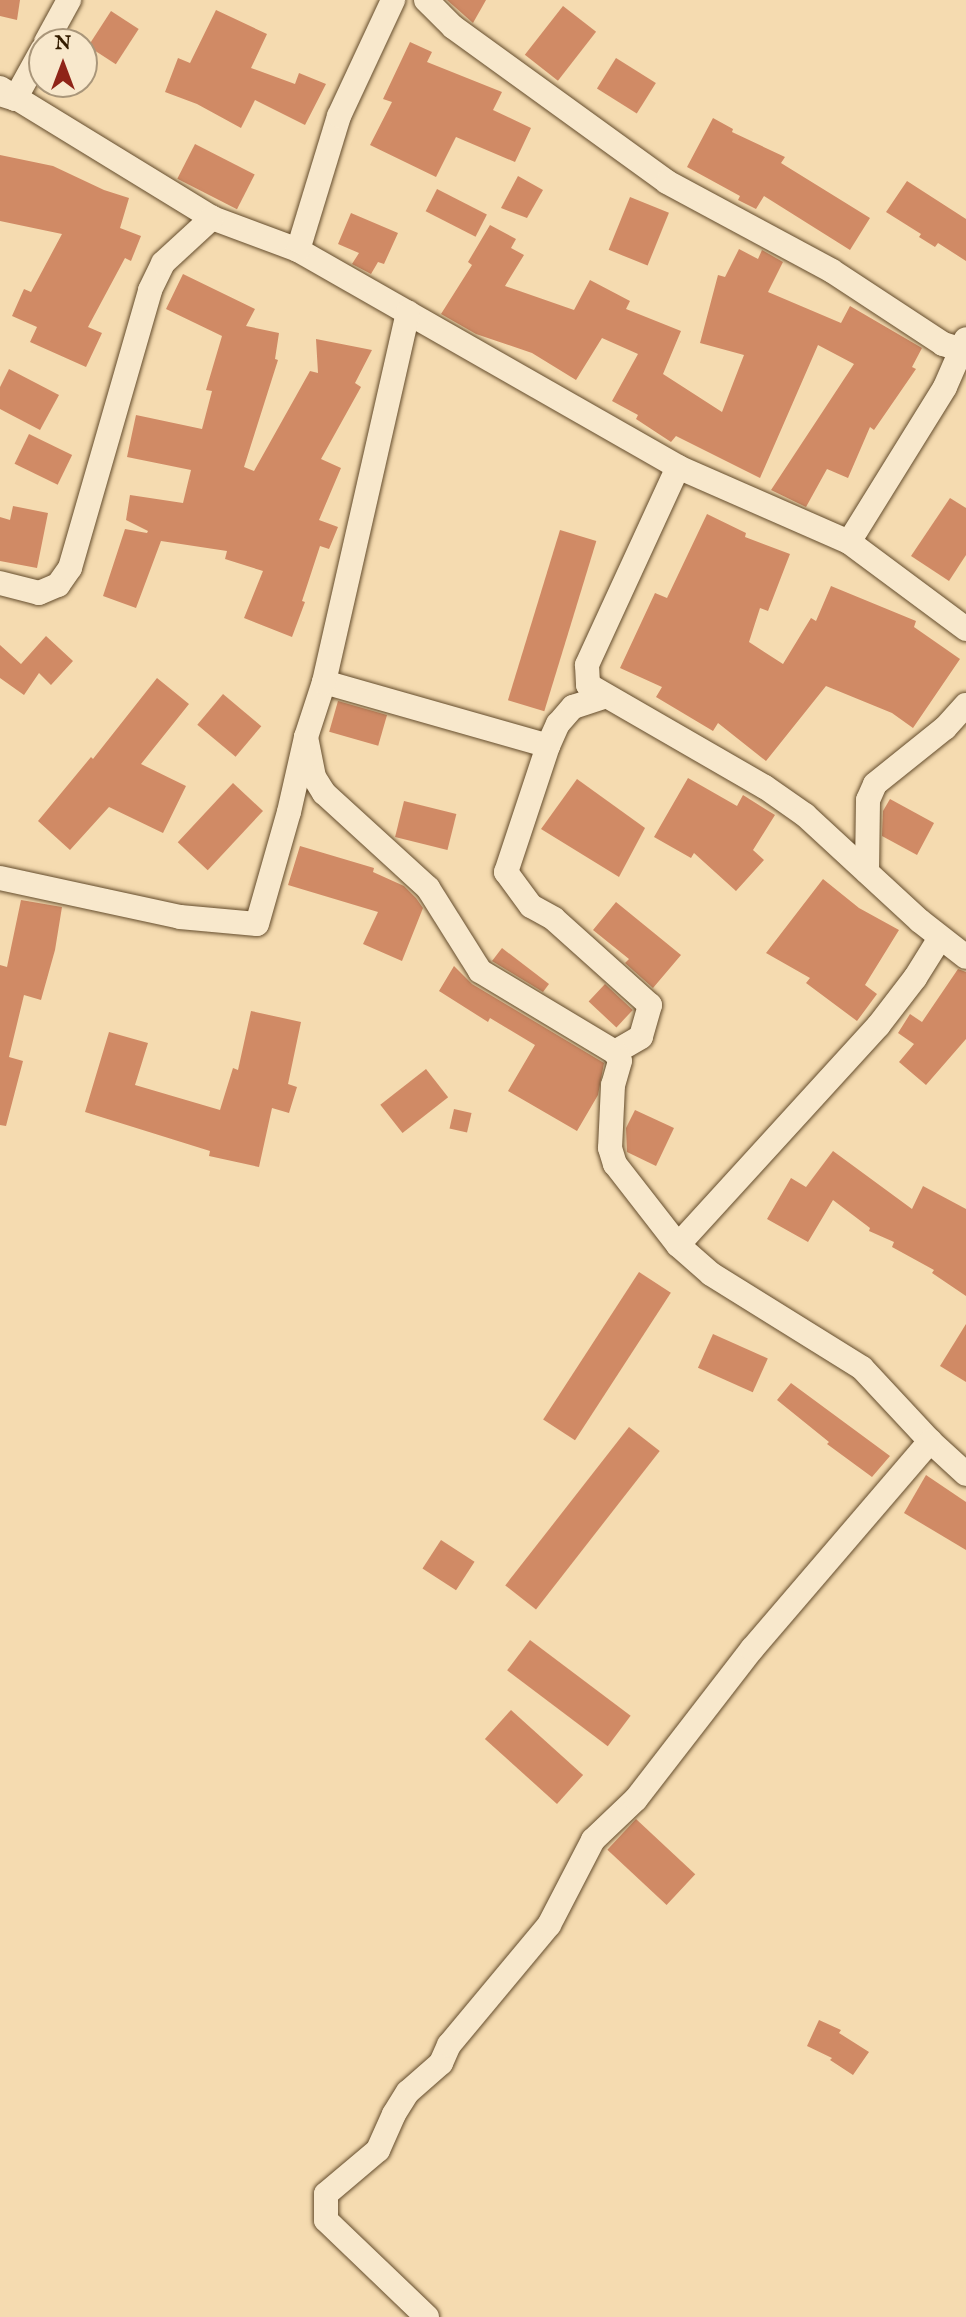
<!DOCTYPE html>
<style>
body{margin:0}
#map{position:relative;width:966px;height:2317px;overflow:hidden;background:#f5dbb0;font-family:"IM FELL English",serif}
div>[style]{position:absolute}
.building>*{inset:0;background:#d08a65;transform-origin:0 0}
.roads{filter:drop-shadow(0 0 2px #644c2c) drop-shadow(0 0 2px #644c2c)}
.minor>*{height:24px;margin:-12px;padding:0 12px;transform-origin:12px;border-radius:12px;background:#f8e8cc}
span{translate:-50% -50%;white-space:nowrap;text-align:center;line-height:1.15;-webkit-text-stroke:5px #f8e8cc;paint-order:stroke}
.north{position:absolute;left:28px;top:28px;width:70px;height:70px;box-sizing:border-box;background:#f8e8cc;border:2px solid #a9967a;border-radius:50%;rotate:0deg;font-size:19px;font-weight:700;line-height:28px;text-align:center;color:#331c00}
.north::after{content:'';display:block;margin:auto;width:24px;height:32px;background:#8f2418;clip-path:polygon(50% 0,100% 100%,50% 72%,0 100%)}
</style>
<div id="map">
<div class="building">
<div style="clip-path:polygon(0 0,20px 0,17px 20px,0 16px)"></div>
<div style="clip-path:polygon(447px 0,486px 0,473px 23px)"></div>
<div style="left:563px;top:6px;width:42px;height:62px;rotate:38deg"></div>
<div style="clip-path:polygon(216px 10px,267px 34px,251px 68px,295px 84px,299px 73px,326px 84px,305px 125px,255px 100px,241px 128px,197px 104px,165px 92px,178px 58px,190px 63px)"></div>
<div style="left:111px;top:11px;width:33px;height:42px;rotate:33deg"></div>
<div style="clip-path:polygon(410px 42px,432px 52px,427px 62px,502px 92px,493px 110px,531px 128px,515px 162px,456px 137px,436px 177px,370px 145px,392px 102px,383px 99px)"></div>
<div style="left:616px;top:58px;width:47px;height:36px;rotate:32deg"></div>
<div style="clip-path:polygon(713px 118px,733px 129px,732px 132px,785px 157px,781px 163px,870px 218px,850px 250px,764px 196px,756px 209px,738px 200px,740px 196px,687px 167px)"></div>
<div style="left:195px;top:144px;width:67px;height:39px;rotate:27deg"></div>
<div style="clip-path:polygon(0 155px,53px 166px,104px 190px,129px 198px,120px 228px,141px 236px,131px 261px,125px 258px,88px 327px,102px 333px,86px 367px,30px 342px,37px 327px,12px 316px,24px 289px,31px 292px,62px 234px,0 221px)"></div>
<div style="clip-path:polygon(518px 176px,543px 190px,527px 218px,501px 208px)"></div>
<div style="clip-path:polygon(907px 181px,966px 219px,966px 261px,938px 243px,935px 247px,919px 237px,921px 234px,886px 212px)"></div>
<div style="left:437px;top:189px;width:56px;height:25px;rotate:27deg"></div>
<div style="left:630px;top:197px;width:42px;height:57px;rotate:22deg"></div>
<div style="clip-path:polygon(351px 213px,398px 233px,384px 264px,378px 262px,371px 274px,352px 264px,359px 253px,338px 244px)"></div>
<div style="clip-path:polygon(490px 225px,516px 239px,511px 248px,524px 255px,505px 286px,574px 310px,590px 280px,630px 301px,626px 309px,681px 331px,663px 374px,722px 412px,744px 355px,700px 343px,718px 275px,725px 277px,739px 249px,758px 259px,762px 250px,783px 262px,768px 292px,841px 323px,850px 306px,922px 348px,912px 367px,916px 369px,874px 430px,870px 427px,848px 478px,827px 469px,806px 507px,771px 490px,854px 364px,818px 345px,760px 478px,676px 436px,671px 442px,636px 419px,638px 415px,612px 401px,638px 354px,602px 338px,576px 380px,532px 353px,476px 334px,441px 314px,472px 265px,468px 262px)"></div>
<div style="clip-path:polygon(183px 274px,255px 309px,246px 326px,279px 333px,275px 359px,278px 360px,244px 467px,254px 471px,310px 371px,318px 373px,316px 339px,372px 350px,355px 383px,361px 387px,321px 459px,341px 468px,319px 520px,338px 527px,329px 549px,320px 546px,302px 601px,305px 602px,292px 637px,244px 618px,263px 571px,225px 559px,227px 551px,161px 541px,136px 608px,103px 596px,125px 529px,147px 533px,148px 531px,126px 520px,130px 495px,183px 503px,191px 470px,127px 457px,136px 415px,202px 429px,212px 391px,206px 390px,222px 336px,166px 309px)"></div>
<div style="clip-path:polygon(9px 369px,59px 395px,40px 430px,0 409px,0 387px)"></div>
<div style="left:29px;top:434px;width:48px;height:33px;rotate:26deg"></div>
<div style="clip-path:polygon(950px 498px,966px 508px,966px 555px,949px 581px,911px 556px)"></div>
<div style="clip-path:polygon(13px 506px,48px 513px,37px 568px,0 561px,0 517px,10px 520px)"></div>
<div style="clip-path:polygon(707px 514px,746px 533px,745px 537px,790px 554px,768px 611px,760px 608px,749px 642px,783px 664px,811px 618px,816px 621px,831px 586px,916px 621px,914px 627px,960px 659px,913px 728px,892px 713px,826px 686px,766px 761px,718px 723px,713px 731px,656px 697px,662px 687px,620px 668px,655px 593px,667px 598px)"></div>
<div style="left:560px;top:530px;width:38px;height:178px;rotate:17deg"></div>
<div style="clip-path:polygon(46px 636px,73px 661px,51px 685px,39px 673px,24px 695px,0 678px,0 645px,21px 664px)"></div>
<div style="clip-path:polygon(157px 678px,189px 704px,141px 764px,186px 786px,163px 833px,109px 807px,70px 850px,38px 821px,91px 757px,93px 759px)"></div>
<div style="left:223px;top:694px;width:50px;height:40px;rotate:40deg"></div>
<div style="left:338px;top:701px;width:51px;height:32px;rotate:16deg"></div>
<div style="clip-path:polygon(688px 778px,737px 806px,743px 795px,775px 815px,753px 850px,764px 860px,736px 891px,694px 853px,691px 858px,654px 837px)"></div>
<div style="clip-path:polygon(577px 779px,645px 828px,619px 877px,541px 829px)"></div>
<div style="left:233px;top:783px;width:41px;height:81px;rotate:43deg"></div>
<div style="clip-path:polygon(890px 799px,934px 823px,917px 855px,882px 836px,883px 811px)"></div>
<div style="left:404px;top:801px;width:54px;height:37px;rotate:14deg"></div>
<div style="clip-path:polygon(300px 846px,374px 868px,373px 872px,404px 886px,416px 898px,423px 908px,402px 961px,363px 944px,378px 912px,288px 885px)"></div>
<div style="clip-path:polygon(823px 879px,859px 908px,899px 930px,865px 985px,877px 994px,857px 1021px,806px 983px,810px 978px,766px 953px)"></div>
<div style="clip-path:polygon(21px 900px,62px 907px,55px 950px,41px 1000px,24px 995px,9px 1057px,23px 1061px,6px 1126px,0 1125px,0 965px,7px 967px)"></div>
<div style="clip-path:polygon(616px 902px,681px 955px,653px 988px,625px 963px,629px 959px,593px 930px)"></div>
<div style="clip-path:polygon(502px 948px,549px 984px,543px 992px,492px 961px)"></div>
<div style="clip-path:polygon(454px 966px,472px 984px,604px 1063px,598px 1095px,577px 1131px,508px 1091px,535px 1045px,490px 1018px,488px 1022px,439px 991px)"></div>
<div style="clip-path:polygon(958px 969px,966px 972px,966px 1039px,926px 1085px,899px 1062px,914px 1044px,898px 1033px,910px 1014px,922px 1022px)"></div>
<div style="left:605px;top:984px;width:38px;height:24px;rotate:43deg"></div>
<div style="clip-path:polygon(251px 1011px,301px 1022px,288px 1084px,297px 1087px,289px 1113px,272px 1108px,259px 1167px,209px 1156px,210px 1151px,85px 1112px,109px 1032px,148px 1043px,135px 1085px,220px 1110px,233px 1068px,238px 1070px)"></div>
<div style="left:426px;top:1069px;width:36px;height:58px;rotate:52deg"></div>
<div style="left:454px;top:1109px;width:18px;height:20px;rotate:13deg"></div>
<div style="clip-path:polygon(635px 1110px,674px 1128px,656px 1166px,627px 1152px,626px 1128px)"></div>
<div style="clip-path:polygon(833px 1151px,912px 1209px,923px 1186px,966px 1209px,966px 1296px,932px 1273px,934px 1270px,892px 1247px,894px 1242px,869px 1231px,870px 1228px,833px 1200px,808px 1242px,767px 1219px,791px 1178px,806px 1187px)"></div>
<div style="left:639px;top:1272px;width:38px;height:176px;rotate:33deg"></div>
<div style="clip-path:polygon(966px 1324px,966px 1382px,940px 1366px)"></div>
<div style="left:713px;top:1334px;width:60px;height:37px;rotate:24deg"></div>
<div style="clip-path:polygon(791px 1383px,890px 1456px,872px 1477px,827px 1444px,829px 1442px,777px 1400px)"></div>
<div style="left:629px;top:1427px;width:39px;height:201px;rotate:38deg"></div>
<div style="clip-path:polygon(926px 1475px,966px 1502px,966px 1550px,904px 1513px)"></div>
<div style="left:441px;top:1540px;width:40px;height:34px;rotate:33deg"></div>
<div style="left:530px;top:1640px;width:126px;height:38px;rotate:37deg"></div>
<div style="left:511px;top:1710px;width:97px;height:39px;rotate:42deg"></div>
<div style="left:636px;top:1819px;width:81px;height:42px;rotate:43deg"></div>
<div style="clip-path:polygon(819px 2020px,841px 2030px,839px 2033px,869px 2052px,853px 2075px,830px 2060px,832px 2058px,807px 2046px)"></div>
</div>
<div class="roads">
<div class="minor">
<div style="left:426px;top:0;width:38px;rotate:45deg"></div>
<div style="left:453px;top:27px;width:264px;rotate:35.9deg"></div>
<div style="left:667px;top:182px;width:187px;rotate:28.3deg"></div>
<div style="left:832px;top:271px;width:133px;rotate:33.3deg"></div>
<div style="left:943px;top:344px;width:17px;rotate:17deg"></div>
<div style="left:46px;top:42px;width:48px;rotate:-61.3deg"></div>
<div style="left:0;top:88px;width:249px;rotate:31.5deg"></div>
<div style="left:212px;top:218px;width:92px;rotate:20.4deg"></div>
<div style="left:298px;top:250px;width:438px;rotate:29.7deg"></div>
<div style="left:678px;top:467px;width:187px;rotate:23.7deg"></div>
<div style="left:849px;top:542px;width:146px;rotate:36.6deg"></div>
<div style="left:0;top:94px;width:16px;rotate:18deg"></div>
<div style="left:15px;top:99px;width:56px;rotate:-61.1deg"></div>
<div style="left:298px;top:250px;width:140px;rotate:-73deg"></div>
<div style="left:339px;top:116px;width:128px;rotate:-65deg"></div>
<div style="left:678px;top:467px;width:218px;rotate:114.7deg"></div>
<div style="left:587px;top:665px;width:20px;rotate:87deg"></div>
<div style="left:588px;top:685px;width:204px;rotate:30deg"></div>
<div style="left:765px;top:787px;width:49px;rotate:35deg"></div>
<div style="left:805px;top:815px;width:156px;rotate:42.7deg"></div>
<div style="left:920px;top:921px;width:58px;rotate:38deg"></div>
<div style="left:849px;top:542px;width:182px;rotate:-58.2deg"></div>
<div style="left:945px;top:387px;width:52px;rotate:-66.4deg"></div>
<div style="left:0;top:583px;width:40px;rotate:14.4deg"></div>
<div style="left:39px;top:593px;width:21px;rotate:-23deg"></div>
<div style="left:58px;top:585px;width:21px;rotate:-55deg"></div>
<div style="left:70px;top:568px;width:289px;rotate:-73.9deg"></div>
<div style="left:150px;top:290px;width:30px;rotate:-64deg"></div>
<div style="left:163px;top:263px;width:67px;rotate:-42.6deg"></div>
<div style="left:324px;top:682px;width:233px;rotate:15.9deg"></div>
<div style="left:548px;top:746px;width:133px;rotate:108.4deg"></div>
<div style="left:506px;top:872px;width:42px;rotate:53.7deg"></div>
<div style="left:531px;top:906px;width:26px;rotate:29deg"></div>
<div style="left:554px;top:919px;width:129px;rotate:41.9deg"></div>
<div style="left:650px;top:1005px;width:33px;rotate:106deg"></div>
<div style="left:641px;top:1037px;width:30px;rotate:150deg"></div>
<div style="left:306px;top:737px;width:41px;rotate:78.7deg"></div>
<div style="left:314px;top:777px;width:19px;rotate:58deg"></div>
<div style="left:324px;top:793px;width:141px;rotate:42.4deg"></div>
<div style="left:428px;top:888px;width:98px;rotate:57.9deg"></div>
<div style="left:480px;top:971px;width:157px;rotate:31deg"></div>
<div style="left:615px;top:1052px;width:10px;rotate:61deg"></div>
<div style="left:620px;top:1061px;width:25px;rotate:106deg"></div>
<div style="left:613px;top:1085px;width:63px;rotate:92.7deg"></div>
<div style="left:610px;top:1148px;width:17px;rotate:73deg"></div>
<div style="left:615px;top:1164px;width:103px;rotate:52.1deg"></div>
<div style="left:678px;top:1245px;width:44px;rotate:41.3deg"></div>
<div style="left:711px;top:1274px;width:178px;rotate:31.9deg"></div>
<div style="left:862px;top:1368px;width:100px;rotate:47deg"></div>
<div style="left:930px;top:1441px;width:49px;rotate:42.5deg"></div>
<div style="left:548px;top:746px;width:24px;rotate:-66deg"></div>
<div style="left:558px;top:724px;width:23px;rotate:-49deg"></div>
<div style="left:573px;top:707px;width:35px;rotate:-18deg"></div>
<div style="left:867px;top:872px;width:72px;rotate:-89.2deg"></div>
<div style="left:868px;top:800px;width:17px;rotate:-66deg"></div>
<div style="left:875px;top:784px;width:90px;rotate:-38.7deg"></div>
<div style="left:945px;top:728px;width:31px;rotate:-48deg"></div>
<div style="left:0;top:878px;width:184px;rotate:12.2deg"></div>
<div style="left:180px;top:917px;width:77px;rotate:5.2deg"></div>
<div style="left:257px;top:924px;width:116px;rotate:-74.1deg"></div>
<div style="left:289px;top:812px;width:77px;rotate:-77.2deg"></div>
<div style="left:306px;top:737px;width:58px;rotate:-71.9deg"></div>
<div style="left:324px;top:682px;width:379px;rotate:-77.2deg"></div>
<div style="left:678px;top:1245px;width:297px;rotate:-47.6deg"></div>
<div style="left:878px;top:1026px;width:61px;rotate:-52.4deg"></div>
<div style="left:915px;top:978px;width:47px;rotate:-58deg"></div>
<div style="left:427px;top:2317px;width:140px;rotate:-136.2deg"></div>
<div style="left:326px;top:2220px;width:26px;rotate:-90deg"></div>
<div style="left:326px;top:2194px;width:68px;rotate:-40.2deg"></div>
<div style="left:378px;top:2150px;width:39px;rotate:-66deg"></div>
<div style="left:394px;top:2114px;width:26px;rotate:-58deg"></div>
<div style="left:408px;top:2092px;width:44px;rotate:-41.3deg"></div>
<div style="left:441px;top:2063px;width:20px;rotate:-66deg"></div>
<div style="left:449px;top:2045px;width:156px;rotate:-50.2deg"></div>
<div style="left:549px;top:1925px;width:96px;rotate:-62.6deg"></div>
<div style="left:593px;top:1840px;width:59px;rotate:-43.6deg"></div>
<div style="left:636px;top:1799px;width:190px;rotate:-52.3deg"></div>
<div style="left:752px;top:1649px;width:274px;rotate:-49.4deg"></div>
</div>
</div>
<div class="north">N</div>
</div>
